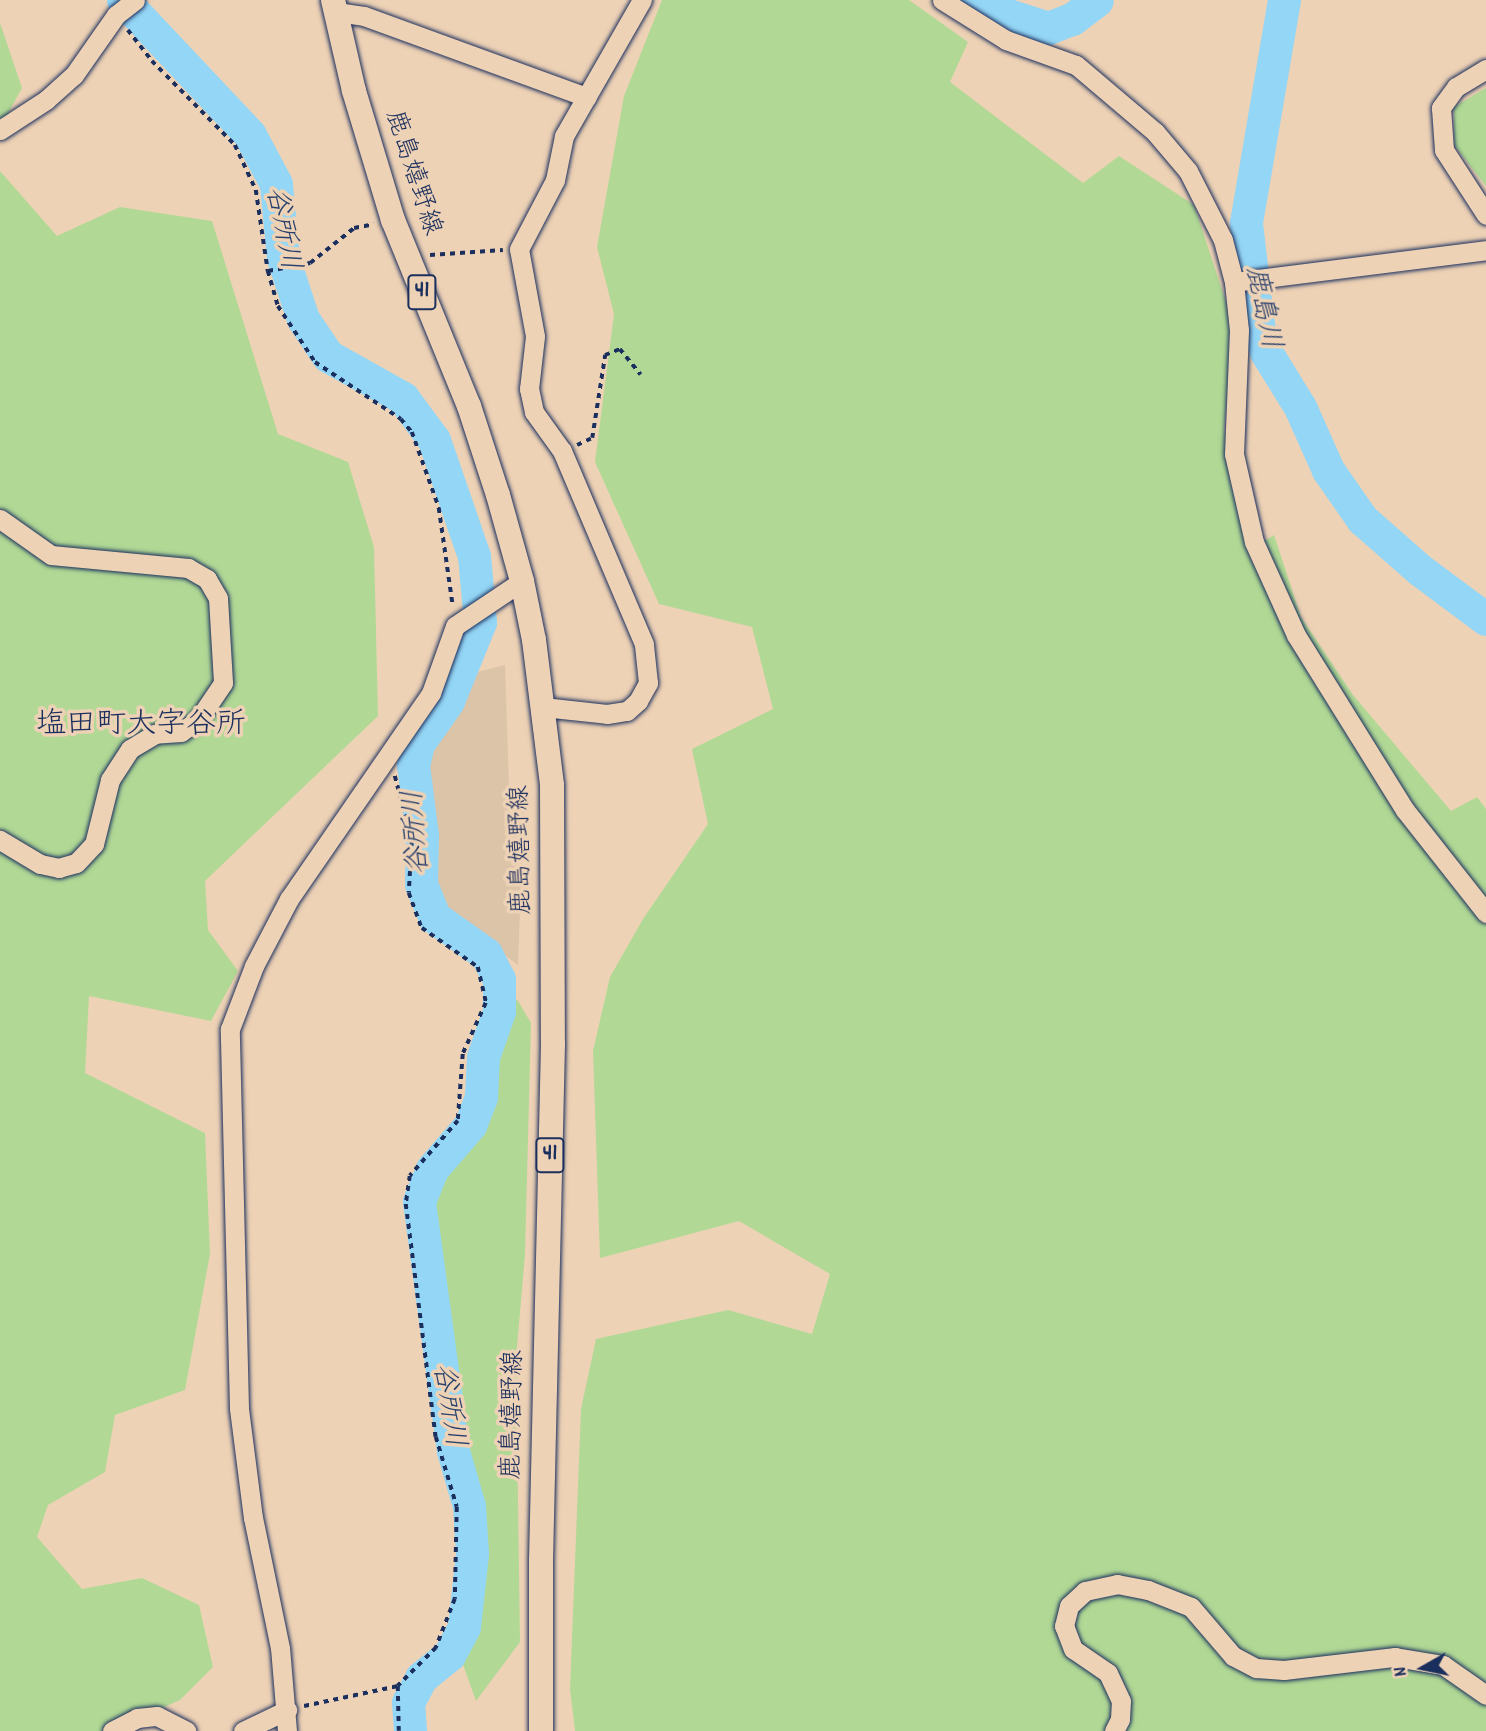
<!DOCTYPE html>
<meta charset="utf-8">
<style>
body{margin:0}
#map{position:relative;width:1486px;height:1731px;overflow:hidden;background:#eed2b5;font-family:Dekko,"Klee One",sans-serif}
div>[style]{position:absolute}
.built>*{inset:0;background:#dcc4a8}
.green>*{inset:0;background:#b1d995}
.river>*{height:33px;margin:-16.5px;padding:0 16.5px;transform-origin:16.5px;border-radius:16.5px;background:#94d6f6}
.path>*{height:3.5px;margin-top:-1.75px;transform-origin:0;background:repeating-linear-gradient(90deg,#1b2f5e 0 5px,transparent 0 10px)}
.roads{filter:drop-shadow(0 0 2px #1b2f5e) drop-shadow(0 0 2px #1b2f5e)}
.minor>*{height:19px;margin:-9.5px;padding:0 9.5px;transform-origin:9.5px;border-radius:9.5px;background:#eed2b5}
.major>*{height:24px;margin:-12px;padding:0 12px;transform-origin:12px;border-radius:12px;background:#eed2b5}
span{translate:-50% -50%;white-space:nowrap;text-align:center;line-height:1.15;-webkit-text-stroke:7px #eed2b5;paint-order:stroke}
.shield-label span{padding:2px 5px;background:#eed2b5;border:2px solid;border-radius:5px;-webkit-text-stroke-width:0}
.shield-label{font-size:24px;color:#1b2f5e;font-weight:700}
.street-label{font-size:26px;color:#1b2f5e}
.water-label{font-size:28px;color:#27406d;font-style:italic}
.quarter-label{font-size:30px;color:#1b2f5e}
.north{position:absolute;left:1388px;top:1633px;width:70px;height:70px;-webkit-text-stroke:5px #eed2b5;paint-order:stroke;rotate:261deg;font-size:19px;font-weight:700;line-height:28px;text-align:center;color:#1b2f5e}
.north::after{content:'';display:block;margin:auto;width:24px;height:32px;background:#1b2f5e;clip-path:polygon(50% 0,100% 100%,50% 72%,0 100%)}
</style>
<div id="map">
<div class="built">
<div style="clip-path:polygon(505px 665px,509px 789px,524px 798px,518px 965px,446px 911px,430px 882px,434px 829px,420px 757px,473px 673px)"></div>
</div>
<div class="green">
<div style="clip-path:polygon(662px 0,909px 0,968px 42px,950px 82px,1083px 183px,1119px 156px,1194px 205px,1233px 323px,1224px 431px,1248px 551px,1274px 535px,1301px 617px,1353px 695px,1451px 811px,1477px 797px,1486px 809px,1486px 1731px,575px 1731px,570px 1689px,581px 1409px,596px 1339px,728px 1310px,812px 1334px,830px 1274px,739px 1221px,600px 1258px,593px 1051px,610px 977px,643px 919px,708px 824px,692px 749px,773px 709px,752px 627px,659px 604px,595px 462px,614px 314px,597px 247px,624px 96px)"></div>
<div style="clip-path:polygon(0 23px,22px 88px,0 128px)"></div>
<div style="clip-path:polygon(1486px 88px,1486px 186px,1454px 145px,1454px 107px)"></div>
<div style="clip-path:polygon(0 171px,57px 236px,120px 207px,212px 221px,278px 434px,348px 462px,374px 547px,378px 716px,205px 881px,208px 930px,238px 971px,211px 1021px,89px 996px,85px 1073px,205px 1133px,210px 1254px,185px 1390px,115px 1415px,105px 1472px,48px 1505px,37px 1537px,82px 1589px,142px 1578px,199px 1605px,213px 1667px,180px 1700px,111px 1731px,0 1731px)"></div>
<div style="clip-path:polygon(517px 999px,531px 1023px,525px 1254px,516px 1359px,520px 1642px,476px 1701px,461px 1659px,481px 1623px,483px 1499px,456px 1423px,431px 1208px,442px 1175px,489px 1123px,492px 1055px)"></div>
</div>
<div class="river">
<div style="left:123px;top:0;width:185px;rotate:46.7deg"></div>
<div style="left:250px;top:135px;width:55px;rotate:62deg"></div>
<div style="left:276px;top:184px;width:74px;rotate:84.6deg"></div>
<div style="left:283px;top:258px;width:64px;rotate:71.8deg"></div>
<div style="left:303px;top:319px;width:45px;rotate:56deg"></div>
<div style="left:328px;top:356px;width:86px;rotate:29.2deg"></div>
<div style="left:403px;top:398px;width:52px;rotate:53.6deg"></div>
<div style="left:434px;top:440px;width:123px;rotate:71deg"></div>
<div style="left:474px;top:556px;width:66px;rotate:84.8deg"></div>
<div style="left:480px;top:622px;width:85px;rotate:112.1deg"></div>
<div style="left:448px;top:701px;width:52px;rotate:124.9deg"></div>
<div style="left:418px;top:744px;width:22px;rotate:103deg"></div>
<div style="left:413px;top:765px;width:71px;rotate:82.7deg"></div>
<div style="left:422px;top:835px;width:49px;rotate:91.2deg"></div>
<div style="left:421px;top:884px;width:35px;rotate:68deg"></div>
<div style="left:434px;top:917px;width:64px;rotate:35.4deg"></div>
<div style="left:486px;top:954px;width:28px;rotate:63deg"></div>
<div style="left:499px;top:979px;width:32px;rotate:90deg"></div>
<div style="left:499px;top:1011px;width:49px;rotate:109.2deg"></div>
<div style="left:483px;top:1057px;width:40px;rotate:92.9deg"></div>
<div style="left:481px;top:1097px;width:30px;rotate:111deg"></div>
<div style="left:470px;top:1125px;width:58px;rotate:130.8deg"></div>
<div style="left:432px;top:1169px;width:35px;rotate:112deg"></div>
<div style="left:419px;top:1202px;width:251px;rotate:82.2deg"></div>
<div style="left:453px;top:1451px;width:57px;rotate:73.8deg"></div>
<div style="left:469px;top:1506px;width:48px;rotate:86.4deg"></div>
<div style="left:472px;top:1554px;width:73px;rotate:96.3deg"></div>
<div style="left:464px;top:1627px;width:32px;rotate:118deg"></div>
<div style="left:449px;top:1655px;width:36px;rotate:141deg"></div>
<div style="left:421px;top:1678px;width:27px;rotate:118deg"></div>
<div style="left:408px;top:1702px;width:29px;rotate:86deg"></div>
<div style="left:977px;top:0;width:19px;rotate:32deg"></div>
<div style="left:993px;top:10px;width:58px;rotate:18.1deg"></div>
<div style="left:1048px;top:28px;width:26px;rotate:-21deg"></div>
<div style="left:1072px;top:19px;width:31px;rotate:-37deg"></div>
<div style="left:1284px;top:0;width:226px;rotate:99.7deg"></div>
<div style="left:1246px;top:223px;width:103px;rotate:83.3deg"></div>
<div style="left:1258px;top:325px;width:28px;rotate:73deg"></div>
<div style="left:1266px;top:352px;width:65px;rotate:58.3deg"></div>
<div style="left:1300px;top:407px;width:69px;rotate:66deg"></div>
<div style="left:1328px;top:470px;width:60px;rotate:55.2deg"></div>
<div style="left:1362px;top:519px;width:77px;rotate:41.3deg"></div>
<div style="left:1420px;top:570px;width:82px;rotate:36.6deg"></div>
</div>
<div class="path">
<div style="left:128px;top:30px;width:39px;rotate:52deg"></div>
<div style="left:152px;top:61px;width:118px;rotate:45.3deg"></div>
<div style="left:235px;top:145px;width:50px;rotate:65deg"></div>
<div style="left:256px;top:190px;width:82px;rotate:81.6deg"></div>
<div style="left:268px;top:271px;width:36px;rotate:74deg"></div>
<div style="left:278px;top:306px;width:67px;rotate:56.5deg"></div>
<div style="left:315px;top:362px;width:103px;rotate:33.5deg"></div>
<div style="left:401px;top:419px;width:17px;rotate:50deg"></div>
<div style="left:412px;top:432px;width:81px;rotate:70.4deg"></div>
<div style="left:439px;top:508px;width:99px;rotate:81.9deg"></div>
<div style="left:430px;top:255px;width:73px;rotate:-3.9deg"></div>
<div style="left:268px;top:271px;width:43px;rotate:-10.8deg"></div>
<div style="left:310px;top:263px;width:56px;rotate:-38.5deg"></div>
<div style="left:354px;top:228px;width:20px;rotate:-11deg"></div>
<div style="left:577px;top:445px;width:17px;rotate:-25deg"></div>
<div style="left:592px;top:438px;width:84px;rotate:-81.1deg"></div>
<div style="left:605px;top:355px;width:16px;rotate:-22deg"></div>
<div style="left:620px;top:349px;width:33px;rotate:51deg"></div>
<div style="left:395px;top:776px;width:67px;rotate:75.3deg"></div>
<div style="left:412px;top:841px;width:52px;rotate:93.3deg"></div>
<div style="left:409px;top:893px;width:37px;rotate:70deg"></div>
<div style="left:422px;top:928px;width:68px;rotate:34.9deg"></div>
<div style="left:478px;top:967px;width:37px;rotate:77deg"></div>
<div style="left:486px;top:1003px;width:56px;rotate:114.3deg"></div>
<div style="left:463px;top:1054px;width:67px;rotate:94.3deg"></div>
<div style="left:458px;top:1121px;width:73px;rotate:131.1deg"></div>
<div style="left:410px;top:1176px;width:28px;rotate:98deg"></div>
<div style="left:406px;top:1204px;width:235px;rotate:82.7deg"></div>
<div style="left:436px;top:1437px;width:73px;rotate:73.3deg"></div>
<div style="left:457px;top:1507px;width:92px;rotate:91.2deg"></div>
<div style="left:455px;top:1599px;width:53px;rotate:111.2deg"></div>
<div style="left:436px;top:1648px;width:54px;rotate:135deg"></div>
<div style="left:398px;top:1686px;width:45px;rotate:88.7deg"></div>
<div style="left:304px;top:1706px;width:96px;rotate:-12deg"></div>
</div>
<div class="roads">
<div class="minor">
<div style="left:942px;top:0;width:75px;rotate:32deg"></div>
<div style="left:1006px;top:40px;width:74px;rotate:19.7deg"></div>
<div style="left:1076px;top:65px;width:104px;rotate:40.3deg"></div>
<div style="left:1155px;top:132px;width:51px;rotate:49.8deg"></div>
<div style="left:1188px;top:171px;width:77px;rotate:63.1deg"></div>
<div style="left:1223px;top:240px;width:43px;rotate:75.3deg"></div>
<div style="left:1234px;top:282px;width:48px;rotate:84.1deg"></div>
<div style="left:1239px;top:330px;width:124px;rotate:92.3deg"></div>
<div style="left:1234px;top:454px;width:90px;rotate:77.2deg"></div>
<div style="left:1254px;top:542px;width:102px;rotate:65.7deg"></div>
<div style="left:1296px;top:635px;width:206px;rotate:58.1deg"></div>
<div style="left:1405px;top:810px;width:131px;rotate:51.8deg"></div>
<div style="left:336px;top:12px;width:28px;rotate:8deg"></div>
<div style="left:364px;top:16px;width:237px;rotate:20deg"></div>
<div style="left:1486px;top:69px;width:35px;rotate:149deg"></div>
<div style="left:1456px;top:87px;width:26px;rotate:126deg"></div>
<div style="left:1441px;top:108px;width:42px;rotate:85.9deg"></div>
<div style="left:1444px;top:150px;width:77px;rotate:57.1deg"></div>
<div style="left:0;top:130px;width:55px;rotate:-33.1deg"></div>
<div style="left:46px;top:100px;width:38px;rotate:-42deg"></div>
<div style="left:74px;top:75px;width:73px;rotate:-55deg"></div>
<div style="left:116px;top:15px;width:24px;rotate:-38deg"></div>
<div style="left:1234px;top:282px;width:254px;rotate:-7.2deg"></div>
<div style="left:0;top:519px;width:62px;rotate:35.2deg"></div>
<div style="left:51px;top:555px;width:138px;rotate:5.4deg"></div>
<div style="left:188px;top:568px;width:22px;rotate:30deg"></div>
<div style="left:207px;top:579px;width:22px;rotate:60deg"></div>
<div style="left:218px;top:598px;width:85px;rotate:86.6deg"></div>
<div style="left:223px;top:683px;width:45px;rotate:124deg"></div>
<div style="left:198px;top:720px;width:21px;rotate:145deg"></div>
<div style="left:181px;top:732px;width:26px;rotate:176deg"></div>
<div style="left:155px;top:734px;width:29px;rotate:149deg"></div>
<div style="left:130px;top:749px;width:37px;rotate:123deg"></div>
<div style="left:110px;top:780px;width:66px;rotate:104deg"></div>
<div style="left:94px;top:844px;width:26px;rotate:133deg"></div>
<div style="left:76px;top:863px;width:18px;rotate:164deg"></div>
<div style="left:59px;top:868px;width:19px;rotate:-168deg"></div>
<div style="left:40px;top:864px;width:47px;rotate:-149deg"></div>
<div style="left:543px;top:707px;width:64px;rotate:6.2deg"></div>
<div style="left:607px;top:714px;width:20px;rotate:-9deg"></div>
<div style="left:627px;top:711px;width:15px;rotate:-42deg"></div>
<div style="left:638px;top:701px;width:21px;rotate:-61deg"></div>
<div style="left:648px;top:683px;width:39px;rotate:-96deg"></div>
<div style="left:644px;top:644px;width:210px;rotate:-113deg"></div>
<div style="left:562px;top:451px;width:48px;rotate:-125.7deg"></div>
<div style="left:534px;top:412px;width:24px;rotate:-102deg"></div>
<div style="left:529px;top:389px;width:53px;rotate:-83.5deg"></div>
<div style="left:535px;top:336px;width:88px;rotate:-100.4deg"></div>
<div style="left:519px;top:249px;width:78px;rotate:-62.4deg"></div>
<div style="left:555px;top:180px;width:45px;rotate:-78.4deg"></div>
<div style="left:564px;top:136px;width:157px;rotate:-60.2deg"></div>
<div style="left:112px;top:1731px;width:28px;rotate:-27deg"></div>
<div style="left:137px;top:1718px;width:20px;rotate:-6deg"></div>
<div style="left:157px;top:1716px;width:33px;rotate:27deg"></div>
<div style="left:243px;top:1731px;width:49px;rotate:-25.5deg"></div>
<div style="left:287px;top:1731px;width:83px;rotate:-94.8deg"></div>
<div style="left:280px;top:1648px;width:133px;rotate:-101.7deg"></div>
<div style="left:253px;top:1518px;width:111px;rotate:-97.3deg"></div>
<div style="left:239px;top:1408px;width:379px;rotate:-91.4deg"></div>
<div style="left:230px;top:1029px;width:67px;rotate:-69.1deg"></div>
<div style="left:254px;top:966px;width:76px;rotate:-62.4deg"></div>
<div style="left:289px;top:899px;width:250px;rotate:-55.4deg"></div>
<div style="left:431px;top:693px;width:71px;rotate:-70.3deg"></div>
<div style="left:455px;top:626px;width:81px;rotate:-33.9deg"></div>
<div style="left:1114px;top:1731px;width:13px;rotate:-63deg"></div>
<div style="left:1120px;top:1719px;width:18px;rotate:-87deg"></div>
<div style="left:1121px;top:1701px;width:31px;rotate:-115deg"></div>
<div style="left:1108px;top:1673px;width:42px;rotate:-145.6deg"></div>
<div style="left:1073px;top:1649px;width:25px;rotate:-111deg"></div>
<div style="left:1064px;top:1626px;width:21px;rotate:-76deg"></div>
<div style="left:1069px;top:1606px;width:22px;rotate:-43deg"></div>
<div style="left:1085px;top:1591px;width:33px;rotate:-12deg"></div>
<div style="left:1117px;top:1584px;width:32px;rotate:11deg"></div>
<div style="left:1148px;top:1590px;width:46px;rotate:21.6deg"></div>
<div style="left:1191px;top:1607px;width:65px;rotate:49.4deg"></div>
<div style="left:1233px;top:1656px;width:26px;rotate:28deg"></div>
<div style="left:1256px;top:1668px;width:28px;rotate:4deg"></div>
<div style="left:1284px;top:1670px;width:112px;rotate:-6.7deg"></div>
<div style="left:1395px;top:1657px;width:49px;rotate:9.5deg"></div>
<div style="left:1443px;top:1665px;width:52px;rotate:34.9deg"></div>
</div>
<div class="major">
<div style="left:333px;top:0;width:93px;rotate:77deg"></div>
<div style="left:354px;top:91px;width:135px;rotate:73.2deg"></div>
<div style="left:393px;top:220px;width:201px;rotate:67.8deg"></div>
<div style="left:469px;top:406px;width:94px;rotate:72deg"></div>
<div style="left:498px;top:495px;width:89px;rotate:74.4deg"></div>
<div style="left:522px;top:581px;width:60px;rotate:78.5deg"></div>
<div style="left:534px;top:640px;width:146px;rotate:82.9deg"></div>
<div style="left:552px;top:785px;width:259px;rotate:89.8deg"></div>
<div style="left:553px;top:1044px;width:516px;rotate:91.33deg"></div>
<div style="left:541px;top:1560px;width:171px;rotate:90deg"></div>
</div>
</div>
<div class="shield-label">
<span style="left:422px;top:292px">41</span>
<span style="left:550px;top:1155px">41</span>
</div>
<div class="street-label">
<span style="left:412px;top:173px;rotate:72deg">鹿島嬉野線</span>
<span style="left:522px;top:850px;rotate:-91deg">鹿島嬉野線</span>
<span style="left:514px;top:1415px;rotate:-89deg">鹿島嬉野線</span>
</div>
<div class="water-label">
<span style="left:281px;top:229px;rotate:79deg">谷所川</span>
<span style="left:1261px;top:308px;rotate:78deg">鹿島川</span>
<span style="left:418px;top:832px;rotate:-94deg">谷所川</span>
<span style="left:447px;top:1406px;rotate:81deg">谷所川</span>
</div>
<div class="quarter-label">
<span style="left:141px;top:727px">塩田町大字谷所</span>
</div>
<div class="north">N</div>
</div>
